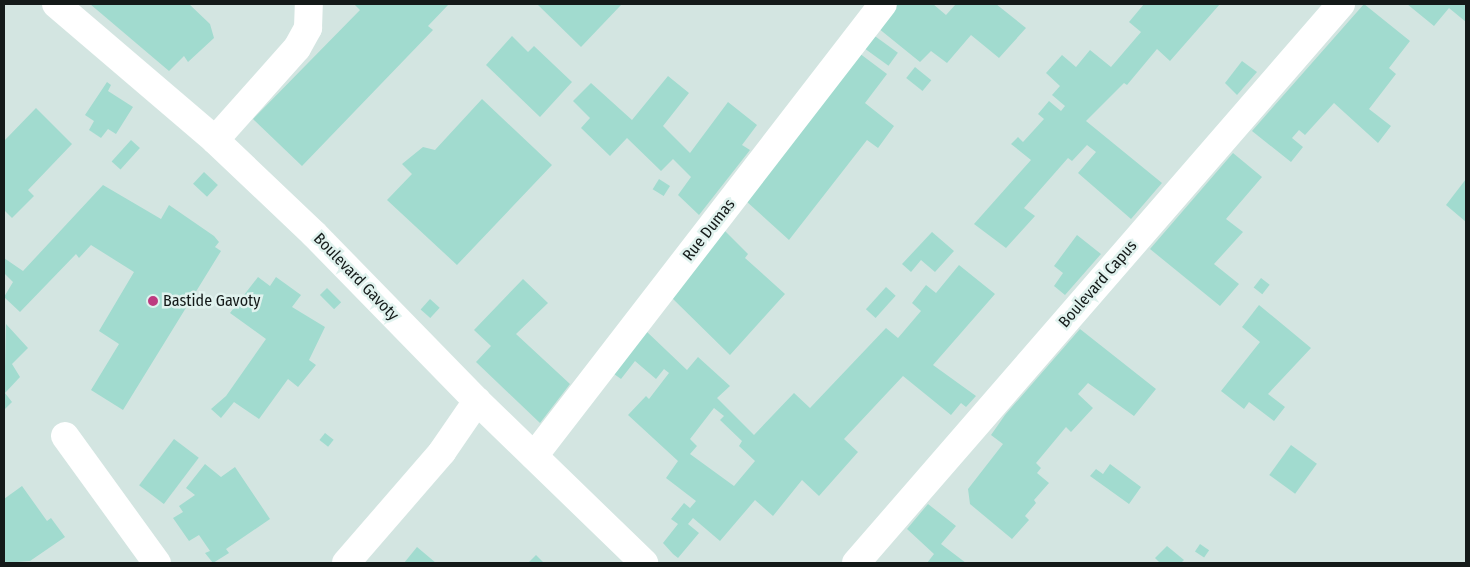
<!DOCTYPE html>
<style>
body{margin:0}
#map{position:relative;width:1470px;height:567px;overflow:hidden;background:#d3e5e1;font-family:"Fira Sans Condensed",sans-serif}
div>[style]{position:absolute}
.building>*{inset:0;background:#a1dbcf;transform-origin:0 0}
.minor>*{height:28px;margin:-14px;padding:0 14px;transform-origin:14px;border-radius:14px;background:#fff}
.dots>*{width:14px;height:14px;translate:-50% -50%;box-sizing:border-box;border:2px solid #e0f2ee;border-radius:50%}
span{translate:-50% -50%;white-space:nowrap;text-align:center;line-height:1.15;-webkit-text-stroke:5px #e0f2ee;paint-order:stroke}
.street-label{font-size:16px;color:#141a19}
.poi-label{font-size:16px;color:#141a19}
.left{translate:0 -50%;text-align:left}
.frame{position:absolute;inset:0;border:5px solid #141a19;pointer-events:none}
</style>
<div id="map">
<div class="building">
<div style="clip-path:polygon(90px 4px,189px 4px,210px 24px,214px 38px,188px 62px,184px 56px,169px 71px)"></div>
<div style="clip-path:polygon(354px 4px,449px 4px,428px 26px,433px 30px,302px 166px,253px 119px,360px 10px)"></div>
<div style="clip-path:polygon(537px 4px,622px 4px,581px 47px)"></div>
<div style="clip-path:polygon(896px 4px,933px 4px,946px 15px,956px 4px,996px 4px,1026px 28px,999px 58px,971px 35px,947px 63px,931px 51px,920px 62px,878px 28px)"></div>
<div style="clip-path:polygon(1144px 4px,1220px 4px,1170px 61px,1157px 49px,1127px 85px,1124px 83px,1086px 121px,1162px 183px,1131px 219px,1078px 173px,1096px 152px,1087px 145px,1072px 161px,1068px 158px,1024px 208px,1035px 216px,1006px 248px,974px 224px,1031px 160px,1011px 144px,1018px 137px,1023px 142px,1044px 119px,1038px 114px,1049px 101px,1061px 111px,1065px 106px,1052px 95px,1060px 86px,1046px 73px,1062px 55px,1076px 67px,1090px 50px,1111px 67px,1141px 32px,1129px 22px)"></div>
<div style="clip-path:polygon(1364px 4px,1410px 41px,1389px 68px,1396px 74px,1369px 109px,1391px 126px,1378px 143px,1334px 103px,1305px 135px,1299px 130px,1292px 138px,1303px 147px,1291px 162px,1252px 131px)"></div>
<div style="clip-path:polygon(1407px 4px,1466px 4px,1466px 22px,1449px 8px,1434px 26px)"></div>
<div style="left:872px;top:34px;width:32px;height:16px;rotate:36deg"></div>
<div style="clip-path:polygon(512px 36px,528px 52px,534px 46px,572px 82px,540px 117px,486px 65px)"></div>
<div style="clip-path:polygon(859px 53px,887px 74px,865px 103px,894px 126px,878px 148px,867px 140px,789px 240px,746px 201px)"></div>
<div style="clip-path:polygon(1242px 61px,1257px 72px,1237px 95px,1225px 83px)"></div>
<div style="left:915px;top:67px;width:21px;height:14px;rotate:39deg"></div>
<div style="clip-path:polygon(668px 76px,689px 93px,663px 126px,690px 153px,728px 102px,757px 125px,742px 145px,750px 150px,699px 215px,678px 195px,691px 177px,673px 159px,661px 171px,627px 138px,610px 156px,581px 128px,590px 118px,573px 101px,591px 83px,632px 120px)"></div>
<div style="clip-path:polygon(107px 82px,111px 85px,108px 91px,133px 107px,116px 134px,108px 129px,101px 138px,89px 130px,94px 121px,85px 115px)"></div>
<div style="clip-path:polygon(482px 99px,552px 165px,457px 265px,387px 200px,412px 174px,402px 164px,423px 147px,435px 150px)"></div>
<div style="clip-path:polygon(36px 108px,72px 144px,28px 190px,34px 196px,12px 218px,4px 210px,4px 141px)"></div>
<div style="left:131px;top:140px;width:12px;height:29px;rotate:42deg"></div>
<div style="clip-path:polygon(1233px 153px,1262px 177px,1226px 219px,1243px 232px,1214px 264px,1239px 284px,1220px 306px,1150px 249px)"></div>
<div style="left:204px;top:172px;width:19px;height:16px;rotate:43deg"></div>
<div style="left:659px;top:179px;width:13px;height:12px;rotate:32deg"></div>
<div style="clip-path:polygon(1466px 179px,1466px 222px,1446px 205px)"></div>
<div style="clip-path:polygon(103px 185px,161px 219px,169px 205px,214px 236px,219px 242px,215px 247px,221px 251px,123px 410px,91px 390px,119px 344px,99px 331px,134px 272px,91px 245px,79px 258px,76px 254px,20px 312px,4px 297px,13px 282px,4px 273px,4px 258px,23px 271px)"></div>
<div style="clip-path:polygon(724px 230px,748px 254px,745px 258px,785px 294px,730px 355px,672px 298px)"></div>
<div style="clip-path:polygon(932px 232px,954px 251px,935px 272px,921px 260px,911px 272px,902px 264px)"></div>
<div style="clip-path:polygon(1077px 235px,1101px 254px,1065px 295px,1054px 286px,1063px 273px,1054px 266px)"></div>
<div style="clip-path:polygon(evenodd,959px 265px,995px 294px,933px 365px,976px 396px,966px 407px,961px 403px,951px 415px,903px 376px,844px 439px,858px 452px,819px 496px,802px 480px,773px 516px,755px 500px,720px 541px,693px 518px,688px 524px,699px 533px,678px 558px,673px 554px,663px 543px,678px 524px,671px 519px,684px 503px,690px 508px,696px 501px,666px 478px,678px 461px,628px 415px,646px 396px,649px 399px,669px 373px,664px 369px,656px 379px,635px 361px,621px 379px,614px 374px,646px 331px,687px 370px,698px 357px,730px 386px,717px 398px,754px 435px,794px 393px,810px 408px,886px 328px,898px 338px,921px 311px,912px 303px,926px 285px,936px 293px,959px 265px,714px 408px,724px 416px,720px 420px,742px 441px,739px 446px,755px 461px,734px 486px,690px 454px,697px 446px,690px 439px,714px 408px)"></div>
<div style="clip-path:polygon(258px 277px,270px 286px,276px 277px,301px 295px,292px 307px,325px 327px,309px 360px,316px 365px,298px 387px,288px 379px,259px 419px,234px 402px,221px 418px,211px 409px,226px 396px,266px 339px,230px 313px)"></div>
<div style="left:1261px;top:278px;width:11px;height:12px;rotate:38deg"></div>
<div style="clip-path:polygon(523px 279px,548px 303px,516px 334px,570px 384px,540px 423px,476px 362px,491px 346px,474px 330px)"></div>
<div style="left:886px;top:287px;width:13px;height:30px;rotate:42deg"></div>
<div style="left:327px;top:288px;width:20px;height:10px;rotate:45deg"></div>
<div style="left:430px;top:299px;width:13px;height:14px;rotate:42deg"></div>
<div style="clip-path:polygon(1259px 305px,1311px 348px,1268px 394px,1285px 407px,1274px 421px,1249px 402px,1244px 409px,1221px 391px,1260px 342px,1242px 327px)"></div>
<div style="clip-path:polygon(6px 324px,28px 348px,12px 364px,20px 377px,5px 393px,12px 402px,4px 410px)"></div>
<div style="clip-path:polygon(1080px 329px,1156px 389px,1134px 416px,1088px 383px,1078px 394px,1093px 408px,1071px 432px,1066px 427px,1036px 463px,1041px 468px,1037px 473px,1049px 483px,1034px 500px,1036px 503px,1025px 516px,1029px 520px,1012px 539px,970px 504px,968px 489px,1003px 444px,991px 435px,1005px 415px)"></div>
<div style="left:325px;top:433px;width:11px;height:9px;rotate:38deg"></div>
<div style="left:174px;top:439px;width:31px;height:58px;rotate:37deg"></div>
<div style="left:1291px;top:445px;width:32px;height:37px;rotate:36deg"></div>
<div style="clip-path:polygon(205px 464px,221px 477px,235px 467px,270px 519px,226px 549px,229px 553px,213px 563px,205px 553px,210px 551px,199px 535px,189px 541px,173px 518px,183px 512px,179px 506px,195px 495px,186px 488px)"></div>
<div style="clip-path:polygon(1110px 464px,1141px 487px,1129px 504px,1090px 476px,1096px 469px,1103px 474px)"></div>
<div style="clip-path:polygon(22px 486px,47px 521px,51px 518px,65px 537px,30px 561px,4px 563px,4px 499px)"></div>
<div style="clip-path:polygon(928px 504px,956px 526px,941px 544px,966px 563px,927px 563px,934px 554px,907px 529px)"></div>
<div style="left:1200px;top:544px;width:11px;height:9px;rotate:34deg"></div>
<div style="clip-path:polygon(1167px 546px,1184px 560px,1181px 563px,1160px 563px,1155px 558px)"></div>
<div style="clip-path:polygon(417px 547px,436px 563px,404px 563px)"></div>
<div style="clip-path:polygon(536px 555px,544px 563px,528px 563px)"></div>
</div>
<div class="minor">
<div style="left:56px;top:4px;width:209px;rotate:40.5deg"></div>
<div style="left:215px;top:140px;width:137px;rotate:43.5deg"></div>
<div style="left:314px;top:234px;width:233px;rotate:45.7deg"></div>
<div style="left:477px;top:401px;width:233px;rotate:44.1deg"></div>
<div style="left:215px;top:140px;width:123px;rotate:-48.3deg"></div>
<div style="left:297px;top:48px;width:23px;rotate:-61deg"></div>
<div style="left:308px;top:28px;width:24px;rotate:-88deg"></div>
<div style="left:65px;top:436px;width:157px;rotate:54.1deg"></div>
<div style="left:534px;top:456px;width:571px;rotate:-52.33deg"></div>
<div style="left:346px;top:563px;width:147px;rotate:-49.1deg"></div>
<div style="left:442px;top:452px;width:62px;rotate:-55.5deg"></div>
<div style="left:856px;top:563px;width:740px;rotate:-49.05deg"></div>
</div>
<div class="dots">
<div style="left:153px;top:301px;background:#bd3a80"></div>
</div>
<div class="street-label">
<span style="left:709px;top:230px;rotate:-52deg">Rue Dumas</span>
<span style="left:356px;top:277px;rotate:46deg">Boulevard Gavoty</span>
<span style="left:1098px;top:284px;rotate:-49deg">Boulevard Capus</span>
</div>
<div class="poi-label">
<span class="left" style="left:163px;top:301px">Bastide Gavoty</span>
</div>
<div class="frame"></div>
</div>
